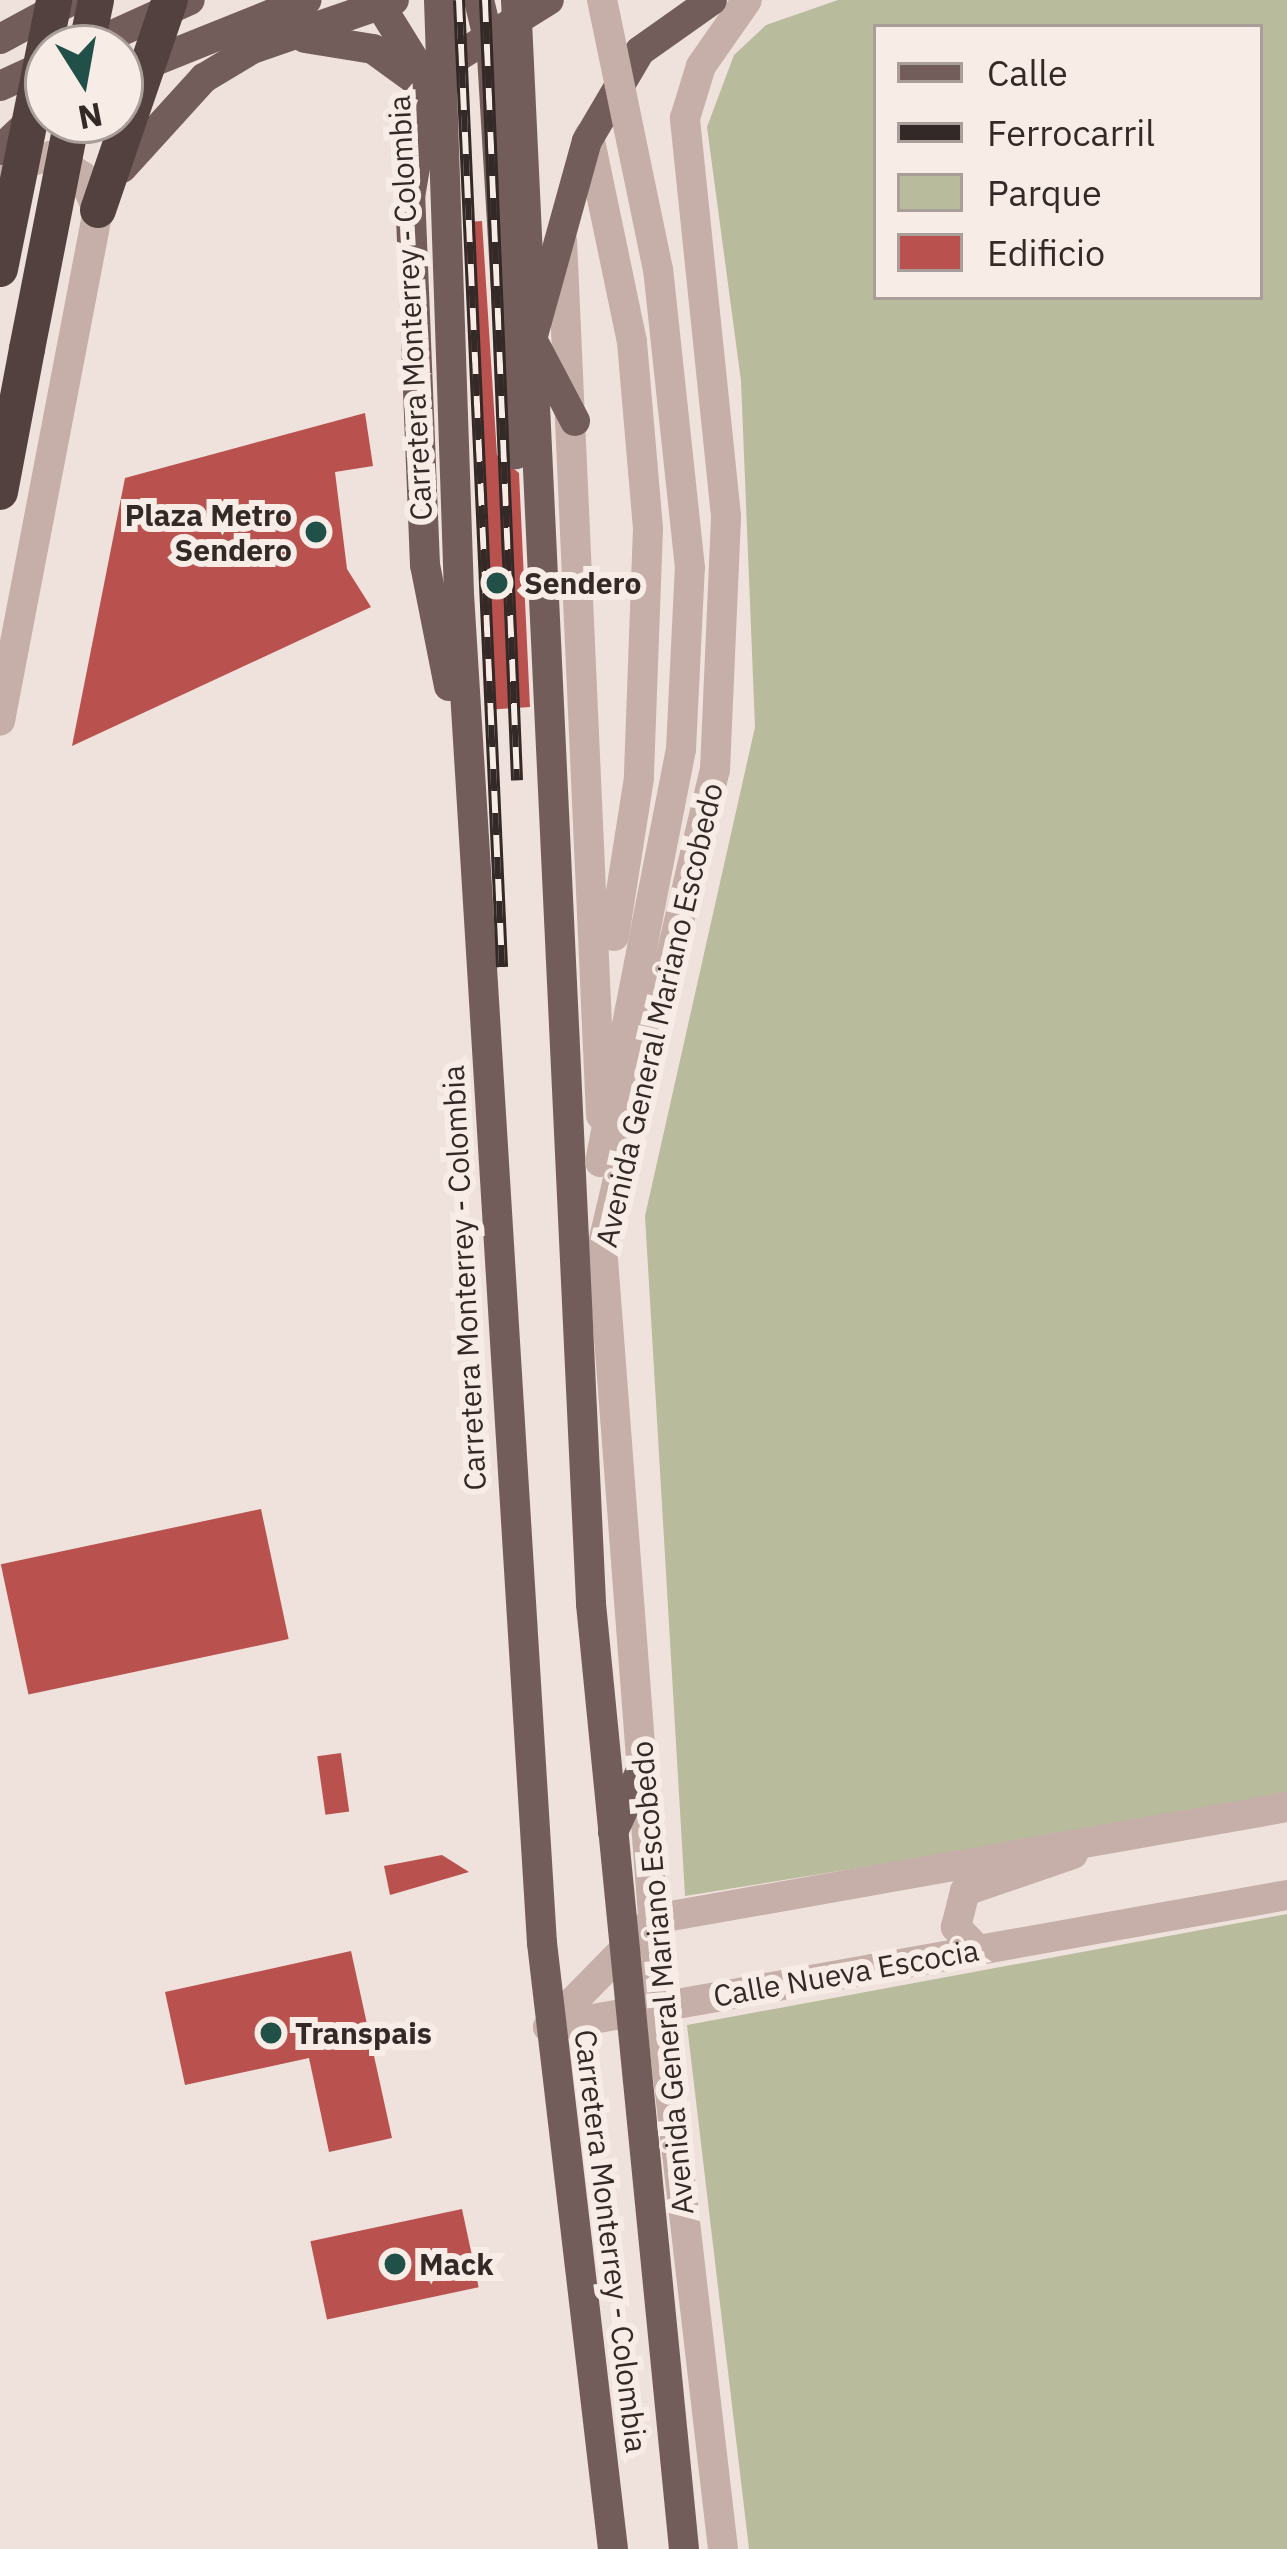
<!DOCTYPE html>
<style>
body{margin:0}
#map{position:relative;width:1287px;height:2549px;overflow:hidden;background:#efe1db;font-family:"IBM Plex Sans",sans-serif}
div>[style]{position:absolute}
.green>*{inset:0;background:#b8bc9c}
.building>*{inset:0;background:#b9524e;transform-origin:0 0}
.minor>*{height:30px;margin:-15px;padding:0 15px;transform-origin:15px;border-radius:15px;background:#c5afa8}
.major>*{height:30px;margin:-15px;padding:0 15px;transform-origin:15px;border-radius:15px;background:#735d5a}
.highway>*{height:36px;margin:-18px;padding:0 18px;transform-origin:18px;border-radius:18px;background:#53413f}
.rail>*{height:12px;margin-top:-6px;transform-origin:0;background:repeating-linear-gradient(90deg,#f7ece6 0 22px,#332927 0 44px);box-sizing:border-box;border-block:3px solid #332927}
.minor-bridge>*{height:30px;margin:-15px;padding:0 15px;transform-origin:15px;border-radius:15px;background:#c5afa8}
.highway-bridge>*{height:36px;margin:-18px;padding:0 18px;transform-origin:18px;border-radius:18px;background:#53413f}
.dots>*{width:33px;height:33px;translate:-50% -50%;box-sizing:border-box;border:6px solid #f7ece6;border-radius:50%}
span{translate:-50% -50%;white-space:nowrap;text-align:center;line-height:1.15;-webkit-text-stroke:12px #f7ece6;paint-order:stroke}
.street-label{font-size:30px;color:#332927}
.poi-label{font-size:30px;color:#332927;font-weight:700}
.right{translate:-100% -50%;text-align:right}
.left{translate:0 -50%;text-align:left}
.legend{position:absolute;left:873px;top:24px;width:390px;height:276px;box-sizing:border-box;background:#f7ece6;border:3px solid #a99e9a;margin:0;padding:15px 21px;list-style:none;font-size:36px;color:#332927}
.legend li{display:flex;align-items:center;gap:24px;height:60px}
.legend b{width:60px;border:3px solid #a99e9a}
.north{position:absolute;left:24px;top:24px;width:120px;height:120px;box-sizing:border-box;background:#f7ece6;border:3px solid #a99e9a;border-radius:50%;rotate:169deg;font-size:33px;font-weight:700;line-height:48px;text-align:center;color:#332927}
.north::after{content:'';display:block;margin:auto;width:42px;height:54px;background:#215049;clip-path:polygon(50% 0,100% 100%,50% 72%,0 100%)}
</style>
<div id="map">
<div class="green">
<div style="clip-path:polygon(evenodd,838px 0,1287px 0,1287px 1799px,685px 1896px,645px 1216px,755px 727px,741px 381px,707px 127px,734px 55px,766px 25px,838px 0,876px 27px,1260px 27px,1260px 297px,876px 297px,876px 27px)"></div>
<div style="clip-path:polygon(1287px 1914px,1287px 2549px,749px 2549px,687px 2025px)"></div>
</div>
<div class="building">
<div style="clip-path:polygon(482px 221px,497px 455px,519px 473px,530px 707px,486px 710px,466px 222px)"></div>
<div style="clip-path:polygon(365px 413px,373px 466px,335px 472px,347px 569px,371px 607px,72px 746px,125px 478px)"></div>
<div style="left:261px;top:1509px;width:133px;height:266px;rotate:78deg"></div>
<div style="left:341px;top:1753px;width:59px;height:24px;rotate:82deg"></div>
<div style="clip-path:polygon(442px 1855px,469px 1872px,390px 1895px,384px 1866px)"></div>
<div style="clip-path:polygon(351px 1951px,392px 2138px,329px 2152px,309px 2058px,185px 2085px,165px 1992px)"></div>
<div style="left:462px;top:2209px;width:80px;height:155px;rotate:78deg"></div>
</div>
<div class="minor">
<div style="left:589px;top:136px;width:210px;rotate:78.2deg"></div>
<div style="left:632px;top:342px;width:187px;rotate:85.1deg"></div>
<div style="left:648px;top:528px;width:250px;rotate:92.1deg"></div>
<div style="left:639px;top:778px;width:160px;rotate:99deg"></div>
<div style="left:0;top:169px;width:53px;rotate:-14.3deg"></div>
<div style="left:51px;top:156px;width:37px;rotate:33deg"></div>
<div style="left:82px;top:176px;width:38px;rotate:65deg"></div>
<div style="left:98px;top:210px;width:520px;rotate:100.86deg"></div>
<div style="left:562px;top:240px;width:876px;rotate:87.45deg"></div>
<div style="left:978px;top:1950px;width:32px;rotate:-134deg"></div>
<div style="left:956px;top:1927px;width:37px;rotate:-76deg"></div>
<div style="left:965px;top:1891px;width:114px;rotate:-18.9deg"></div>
<div style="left:548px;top:2027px;width:151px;rotate:-45.5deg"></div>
<div style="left:654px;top:1919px;width:643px;rotate:-10.03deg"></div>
<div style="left:548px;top:2027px;width:751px;rotate:-10.13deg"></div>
<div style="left:723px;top:2549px;width:546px;rotate:-96.63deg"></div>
<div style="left:660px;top:2007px;width:762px;rotate:-94.36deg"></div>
<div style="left:602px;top:1247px;width:490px;rotate:-76.7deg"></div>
<div style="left:715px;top:770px;width:254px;rotate:-87.5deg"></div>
<div style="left:726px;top:516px;width:400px;rotate:-95.9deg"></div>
<div style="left:685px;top:118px;width:54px;rotate:-72.9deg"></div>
<div style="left:701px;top:66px;width:80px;rotate:-55.1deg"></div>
</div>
<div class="major">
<div style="left:377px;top:0;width:93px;rotate:58.2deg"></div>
<div style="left:439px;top:0;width:594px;rotate:88.07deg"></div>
<div style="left:459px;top:594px;width:1352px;rotate:86.48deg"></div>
<div style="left:542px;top:1943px;width:610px;rotate:83.32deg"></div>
<div style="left:479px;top:0;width:57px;rotate:76.7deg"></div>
<div style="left:492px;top:55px;width:400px;rotate:86.6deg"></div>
<div style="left:516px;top:0;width:1606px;rotate:87.32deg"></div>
<div style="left:591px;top:1604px;width:950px;rotate:84.38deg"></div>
<div style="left:305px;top:38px;width:69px;rotate:9.2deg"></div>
<div style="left:373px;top:49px;width:77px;rotate:36deg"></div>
<div style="left:0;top:39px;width:82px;rotate:-28.4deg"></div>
<div style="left:84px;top:48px;width:116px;rotate:-24.4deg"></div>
<div style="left:120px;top:75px;width:201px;rotate:-21.9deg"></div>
<div style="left:0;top:86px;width:53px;rotate:-24.6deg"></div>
<div style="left:0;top:150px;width:52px;rotate:-43.5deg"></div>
<div style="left:122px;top:168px;width:122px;rotate:-47.7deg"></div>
<div style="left:204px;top:78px;width:56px;rotate:-31.1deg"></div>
<div style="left:252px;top:49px;width:150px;rotate:-19deg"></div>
<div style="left:575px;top:421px;width:93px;rotate:-117.7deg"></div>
<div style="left:532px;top:339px;width:205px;rotate:-74.5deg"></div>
<div style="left:587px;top:141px;width:104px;rotate:-59.5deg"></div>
<div style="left:640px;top:51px;width:88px;rotate:-35.3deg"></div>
<div style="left:449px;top:686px;width:123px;rotate:-101.2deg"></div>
<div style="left:425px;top:565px;width:368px;rotate:-92.3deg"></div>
<div style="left:410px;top:197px;width:72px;rotate:-80.4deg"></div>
<div style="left:422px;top:126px;width:77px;rotate:-63.1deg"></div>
<div style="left:457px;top:57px;width:108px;rotate:-31.8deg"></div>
<div style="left:613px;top:1832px;width:75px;rotate:-65.5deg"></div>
</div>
<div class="highway">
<div style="left:98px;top:210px;width:222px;rotate:-71.1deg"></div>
<div style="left:0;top:492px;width:146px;rotate:-79.3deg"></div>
</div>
<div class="rail">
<div style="left:459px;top:0;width:968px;rotate:87.45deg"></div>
<div style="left:485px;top:0;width:781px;rotate:87.65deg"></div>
</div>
<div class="minor-bridge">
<div style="left:600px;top:1162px;width:421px;rotate:-78.9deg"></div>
<div style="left:681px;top:749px;width:181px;rotate:-87.2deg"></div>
<div style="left:690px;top:568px;width:300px;rotate:-96.1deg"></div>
<div style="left:658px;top:270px;width:276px;rotate:-101.7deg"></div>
</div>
<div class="highway-bridge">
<div style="left:86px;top:48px;width:49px;rotate:-78.2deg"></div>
<div style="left:0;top:269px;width:274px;rotate:-78.6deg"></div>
<div style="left:27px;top:349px;width:233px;rotate:-78.9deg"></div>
</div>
<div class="dots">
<div style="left:316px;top:532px;background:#215049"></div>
<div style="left:497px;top:583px;background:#215049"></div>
<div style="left:271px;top:2033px;background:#215049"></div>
<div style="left:395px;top:2264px;background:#215049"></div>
</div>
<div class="street-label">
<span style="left:410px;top:308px;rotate:-93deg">Carretera Monterrey - Colombia</span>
<span style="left:659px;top:1015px;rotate:-77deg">Avenida General Mariano Escobedo</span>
<span style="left:464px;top:1278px;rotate:-93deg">Carretera Monterrey - Colombia</span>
<span style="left:846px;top:1973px;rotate:-10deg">Calle Nueva Escocia</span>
<span style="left:662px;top:1978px;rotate:-95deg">Avenida General Mariano Escobedo</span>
<span style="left:611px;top:2241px;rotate:83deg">Carretera Monterrey - Colombia</span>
</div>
<div class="poi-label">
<span class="right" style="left:292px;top:532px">Plaza Metro<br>Sendero</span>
<span class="left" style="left:524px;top:583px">Sendero</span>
<span class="left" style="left:295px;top:2033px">Transpais</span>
<span class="left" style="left:419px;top:2264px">Mack</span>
</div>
<ul class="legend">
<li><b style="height:15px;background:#735d5a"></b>Calle</li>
<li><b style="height:15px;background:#332927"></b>Ferrocarril</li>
<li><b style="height:33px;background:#b8bc9c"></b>Parque</li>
<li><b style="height:33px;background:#b9524e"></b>Edificio</li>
</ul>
<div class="north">N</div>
</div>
